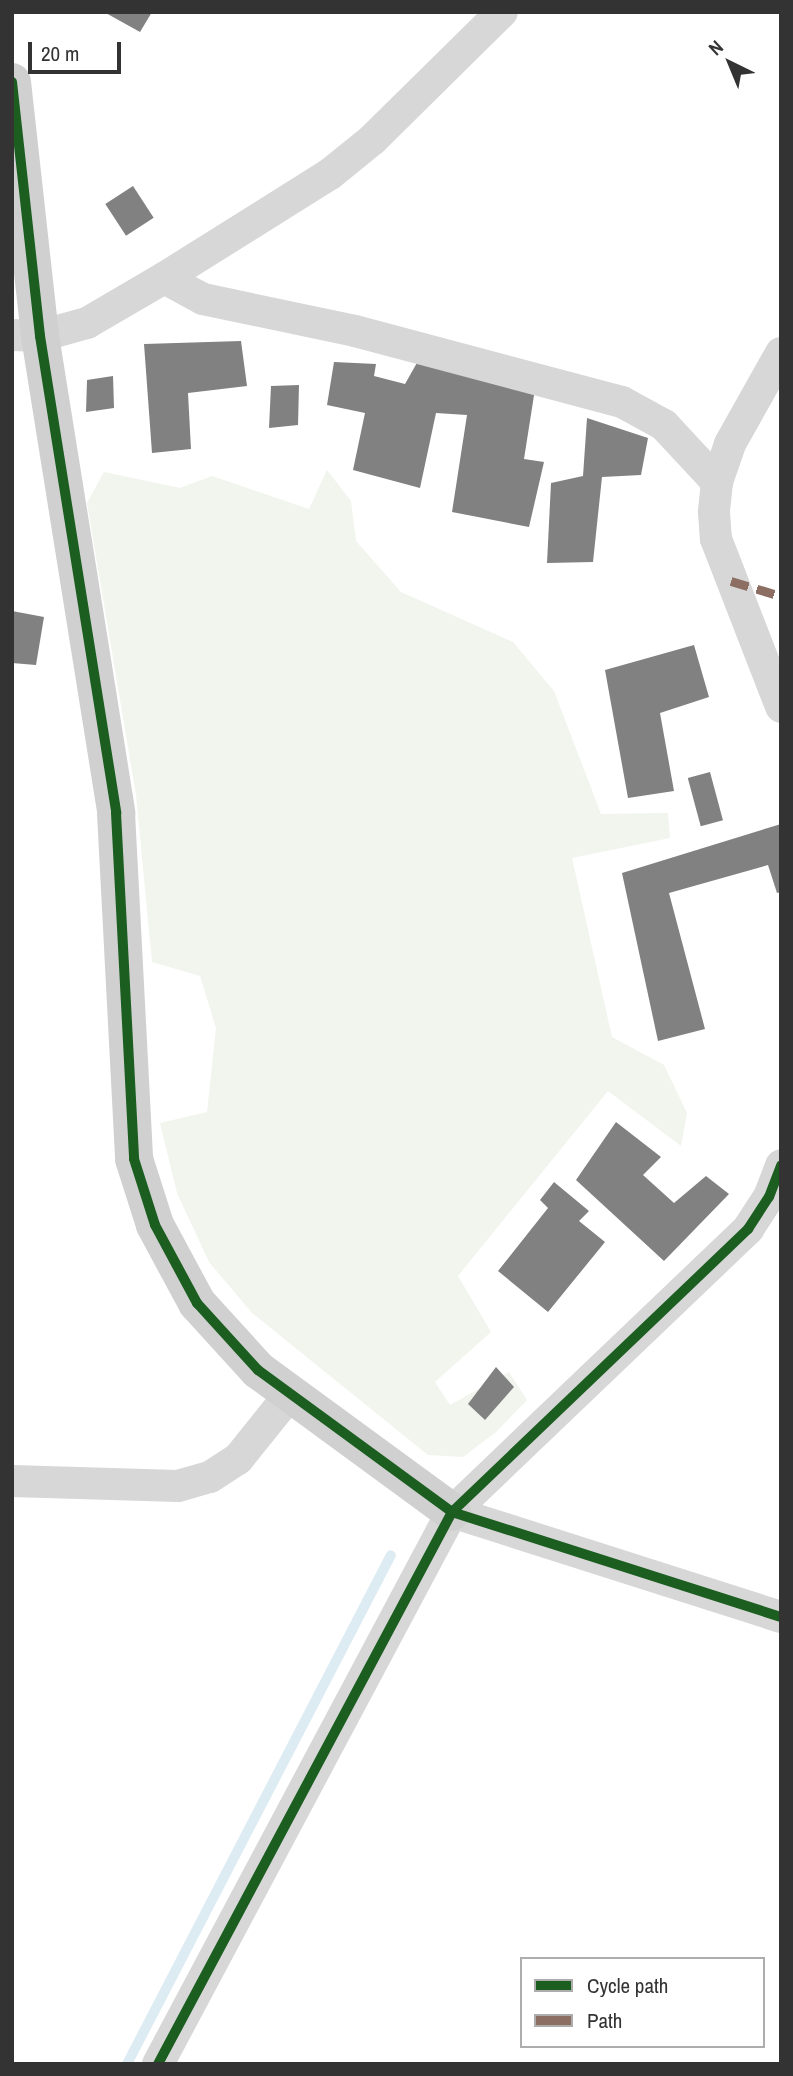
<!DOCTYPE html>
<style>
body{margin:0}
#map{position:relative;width:793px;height:2076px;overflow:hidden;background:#fff;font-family:"Archivo Narrow",sans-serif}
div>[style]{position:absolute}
.green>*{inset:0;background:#f1f5ed}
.stream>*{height:10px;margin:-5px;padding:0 5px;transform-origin:5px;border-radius:5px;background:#ddebf3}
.building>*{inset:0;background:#818181;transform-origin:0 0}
.street>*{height:32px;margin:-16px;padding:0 16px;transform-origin:16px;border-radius:16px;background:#d7d7d7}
.secondary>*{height:38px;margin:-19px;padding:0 19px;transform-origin:19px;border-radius:19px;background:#d0d0d0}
.quiet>*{height:9px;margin-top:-4.5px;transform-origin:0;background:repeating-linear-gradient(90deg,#8d6e63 0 18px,transparent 0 27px)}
.cycleway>*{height:10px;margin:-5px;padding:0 5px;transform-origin:5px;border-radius:5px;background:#1b5e20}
span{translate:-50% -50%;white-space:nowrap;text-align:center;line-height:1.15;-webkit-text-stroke:7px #fff;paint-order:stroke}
.frame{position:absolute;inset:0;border:14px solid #333;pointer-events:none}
.legend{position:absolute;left:520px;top:1957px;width:245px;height:91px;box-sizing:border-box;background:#fff;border:2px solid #adadad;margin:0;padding:9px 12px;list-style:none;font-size:21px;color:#333}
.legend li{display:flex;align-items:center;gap:14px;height:35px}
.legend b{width:35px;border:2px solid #adadad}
.north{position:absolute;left:695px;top:28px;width:70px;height:70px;-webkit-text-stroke:5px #fff;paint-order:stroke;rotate:317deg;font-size:19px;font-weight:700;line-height:28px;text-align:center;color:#333}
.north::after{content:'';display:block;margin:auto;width:24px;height:32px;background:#333;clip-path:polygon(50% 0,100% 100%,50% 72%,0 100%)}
.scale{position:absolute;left:28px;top:42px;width:93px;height:32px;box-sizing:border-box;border:4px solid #333;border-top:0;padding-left:9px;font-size:21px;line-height:24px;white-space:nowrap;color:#333;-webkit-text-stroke:5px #fff;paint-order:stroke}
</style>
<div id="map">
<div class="green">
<div style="clip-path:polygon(327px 470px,351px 501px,356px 541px,401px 592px,513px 642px,554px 691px,601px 814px,668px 813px,670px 838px,572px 858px,612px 1037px,664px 1065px,687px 1113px,681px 1146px,608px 1091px,458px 1276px,491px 1332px,435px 1382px,450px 1405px,509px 1372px,527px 1400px,496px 1432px,463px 1457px,428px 1455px,252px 1313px,209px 1262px,177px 1193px,160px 1123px,207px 1112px,216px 1028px,200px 976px,152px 962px,136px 795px,87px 503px,104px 472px,180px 488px,212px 476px,309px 509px)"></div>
</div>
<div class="stream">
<div style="left:127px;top:2064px;width:573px;rotate:-62.59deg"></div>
</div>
<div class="building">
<div style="clip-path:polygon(104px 12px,152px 12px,140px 32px)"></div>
<div style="left:133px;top:186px;width:38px;height:33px;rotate:57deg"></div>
<div style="clip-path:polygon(241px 341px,247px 386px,188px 393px,191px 449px,152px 453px,144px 344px)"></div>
<div style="clip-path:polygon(418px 361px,535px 389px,524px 459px,544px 462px,529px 527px,452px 512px,467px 415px,436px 413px,420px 488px,353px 470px,365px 413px,327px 405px,334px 362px,376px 364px,374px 376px,405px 384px)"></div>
<div style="clip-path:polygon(113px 376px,114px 408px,86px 412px,87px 380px)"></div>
<div style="clip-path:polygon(299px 385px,298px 425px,269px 428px,271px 386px)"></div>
<div style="clip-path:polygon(587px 418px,648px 438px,641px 475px,602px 477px,593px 562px,547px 563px,551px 483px,583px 476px)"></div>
<div style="clip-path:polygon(12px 611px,44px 617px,36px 665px,12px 663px)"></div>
<div style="clip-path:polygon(694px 645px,709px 697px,660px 713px,674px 791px,628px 798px,605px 670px)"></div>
<div style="left:710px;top:772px;width:50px;height:23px;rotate:75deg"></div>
<div style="clip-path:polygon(781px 824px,781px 892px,777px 893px,768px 865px,669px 893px,705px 1029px,658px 1041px,622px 873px)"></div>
<div style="clip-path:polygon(616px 1122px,661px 1157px,643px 1175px,674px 1203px,706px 1176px,729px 1194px,664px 1261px,576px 1180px)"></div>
<div style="clip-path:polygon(554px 1182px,589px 1211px,579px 1221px,605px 1242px,548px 1312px,498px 1271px,548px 1208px,540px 1200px)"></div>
<div style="clip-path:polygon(496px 1367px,514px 1387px,485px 1420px,468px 1404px)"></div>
</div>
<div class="street">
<div style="left:164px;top:278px;width:196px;rotate:-32.1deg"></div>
<div style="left:330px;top:174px;width:55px;rotate:-39.1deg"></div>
<div style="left:373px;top:139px;width:181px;rotate:-44.6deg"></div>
<div style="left:12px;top:335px;width:28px;rotate:2deg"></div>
<div style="left:40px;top:336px;width:49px;rotate:-15.5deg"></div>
<div style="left:87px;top:323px;width:89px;rotate:-30.3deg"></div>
<div style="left:164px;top:278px;width:44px;rotate:28.3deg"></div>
<div style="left:203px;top:299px;width:155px;rotate:11.9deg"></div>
<div style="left:355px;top:331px;width:276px;rotate:14.9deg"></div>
<div style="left:622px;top:402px;width:48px;rotate:28.7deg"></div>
<div style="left:664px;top:425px;width:78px;rotate:47.1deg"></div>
<div style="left:781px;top:353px;width:104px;rotate:119.3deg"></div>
<div style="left:730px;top:444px;width:40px;rotate:108.9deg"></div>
<div style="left:717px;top:482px;width:30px;rotate:96deg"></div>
<div style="left:714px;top:512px;width:27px;rotate:86deg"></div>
<div style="left:716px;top:539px;width:180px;rotate:68.8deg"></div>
<div style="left:12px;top:1481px;width:166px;rotate:1.7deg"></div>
<div style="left:178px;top:1486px;width:33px;rotate:-16deg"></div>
<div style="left:210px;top:1477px;width:33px;rotate:-33deg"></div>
<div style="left:238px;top:1459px;width:83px;rotate:-51.3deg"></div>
<div style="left:452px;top:1512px;width:345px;rotate:17.7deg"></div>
<div style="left:158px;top:2064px;width:625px;rotate:-61.96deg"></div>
<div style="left:452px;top:1512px;width:410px;rotate:-43.7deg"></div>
<div style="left:748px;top:1229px;width:38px;rotate:-57deg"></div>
<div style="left:769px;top:1197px;width:34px;rotate:-69deg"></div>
</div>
<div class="secondary">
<div style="left:12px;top:82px;width:256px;rotate:83.7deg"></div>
<div style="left:40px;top:336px;width:483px;rotate:80.9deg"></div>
<div style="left:116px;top:813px;width:346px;rotate:87deg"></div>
<div style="left:134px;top:1159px;width:69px;rotate:72.3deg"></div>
<div style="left:155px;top:1225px;width:89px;rotate:61.7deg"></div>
<div style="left:197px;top:1303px;width:91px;rotate:47.7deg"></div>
<div style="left:258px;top:1370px;width:240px;rotate:36.2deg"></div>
</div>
<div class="quiet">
<div style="left:731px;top:581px;width:52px;rotate:16.7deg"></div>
</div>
<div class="cycleway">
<div style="left:12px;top:82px;width:256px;rotate:83.7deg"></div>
<div style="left:40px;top:336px;width:483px;rotate:80.9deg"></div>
<div style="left:116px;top:813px;width:346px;rotate:87deg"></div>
<div style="left:134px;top:1159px;width:69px;rotate:72.3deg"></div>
<div style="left:155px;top:1225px;width:89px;rotate:61.7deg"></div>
<div style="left:197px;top:1303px;width:91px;rotate:47.7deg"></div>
<div style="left:258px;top:1370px;width:240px;rotate:36.2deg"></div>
<div style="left:452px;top:1512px;width:345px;rotate:17.7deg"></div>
<div style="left:158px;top:2064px;width:625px;rotate:-61.96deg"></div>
<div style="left:452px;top:1512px;width:410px;rotate:-43.7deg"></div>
<div style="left:748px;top:1229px;width:38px;rotate:-57deg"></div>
<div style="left:769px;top:1197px;width:34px;rotate:-69deg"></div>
</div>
<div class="frame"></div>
<ul class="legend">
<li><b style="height:9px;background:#1b5e20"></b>Cycle path</li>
<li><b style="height:9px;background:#8d6e63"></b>Path</li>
</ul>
<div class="north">N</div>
<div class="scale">20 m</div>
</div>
